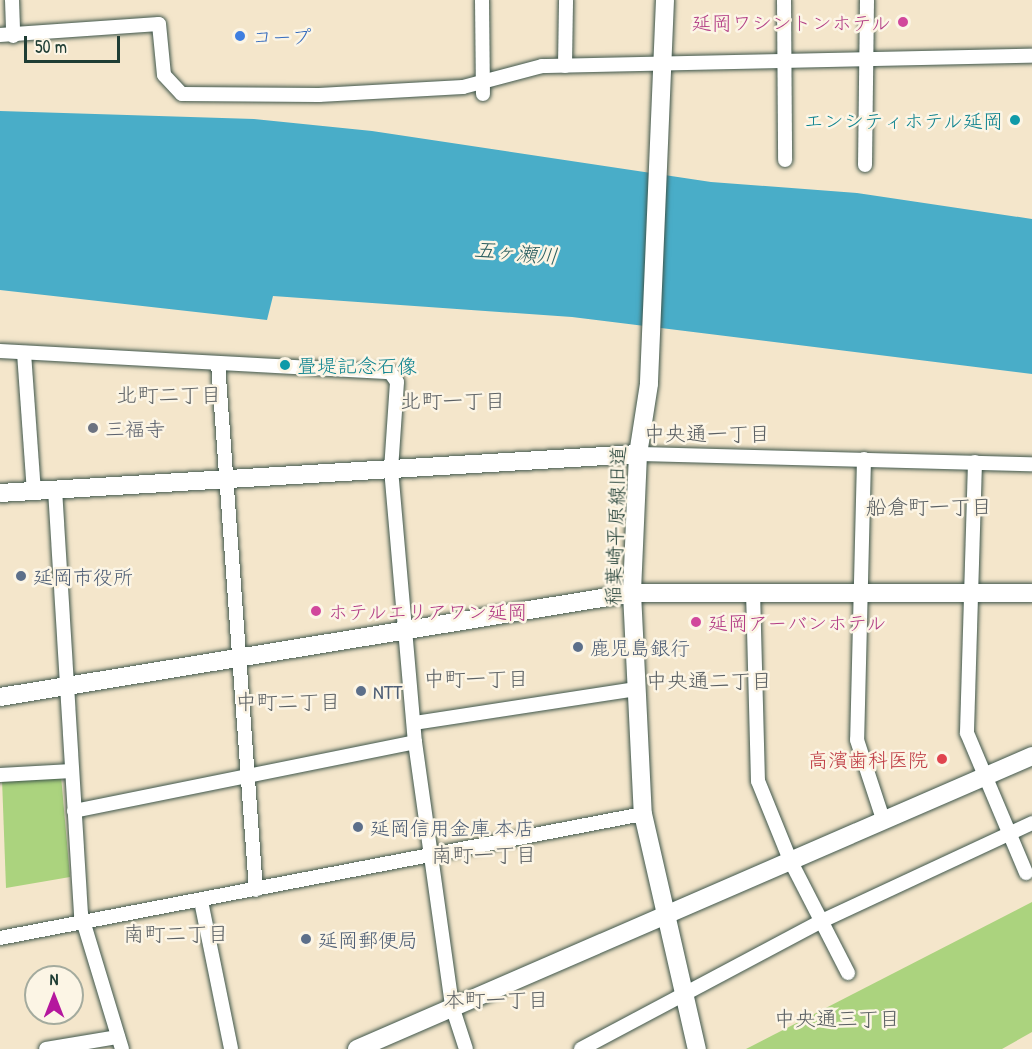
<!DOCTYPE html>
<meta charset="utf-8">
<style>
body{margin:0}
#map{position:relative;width:1032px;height:1049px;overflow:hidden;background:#f4e6cb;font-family:"Patrick Hand","Klee One",sans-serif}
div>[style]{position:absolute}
.green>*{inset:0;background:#abd37e}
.water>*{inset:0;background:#49adc8}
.roads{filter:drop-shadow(0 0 2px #3f564b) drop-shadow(0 0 2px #3f564b)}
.minor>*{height:14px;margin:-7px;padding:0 7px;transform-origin:7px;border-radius:7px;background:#fff}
.tertiary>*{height:18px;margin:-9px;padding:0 9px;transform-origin:9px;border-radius:9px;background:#fff}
.dots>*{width:16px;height:16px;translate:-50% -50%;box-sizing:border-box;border:3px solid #fcf5e5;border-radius:50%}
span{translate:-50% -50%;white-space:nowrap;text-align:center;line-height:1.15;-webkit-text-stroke:5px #fcf5e5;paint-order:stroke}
.hotel-label{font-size:20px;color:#b23c85}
.right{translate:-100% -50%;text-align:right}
.left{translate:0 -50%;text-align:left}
.shop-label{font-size:20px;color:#366cbe}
.culture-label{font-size:20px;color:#0d838f}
.worship-label{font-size:20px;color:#5b616d}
.street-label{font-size:20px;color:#1f3d34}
.service-label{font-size:20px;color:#4e5e75}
.health-label{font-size:20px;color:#be3a42}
.water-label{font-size:21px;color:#2c5f60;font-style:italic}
.neighbourhood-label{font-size:21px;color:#5b6063}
.north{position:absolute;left:24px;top:965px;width:60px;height:60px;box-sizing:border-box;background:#fcf5e5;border:2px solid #a4ab9e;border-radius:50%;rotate:0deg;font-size:16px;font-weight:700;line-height:24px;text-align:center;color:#1f3d34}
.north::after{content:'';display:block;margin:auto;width:21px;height:27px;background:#b5179e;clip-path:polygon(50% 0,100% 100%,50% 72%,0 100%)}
.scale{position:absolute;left:24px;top:36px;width:96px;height:27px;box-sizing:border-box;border:3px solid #1f3d34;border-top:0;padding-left:8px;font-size:18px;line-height:21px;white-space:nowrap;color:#1f3d34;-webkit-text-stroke:4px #fcf5e5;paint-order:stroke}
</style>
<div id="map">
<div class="green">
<div style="clip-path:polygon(61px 776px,70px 877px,6px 888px,2px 779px)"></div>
<div style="clip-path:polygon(1032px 902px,1032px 1032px,1002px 1049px,746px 1049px)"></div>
</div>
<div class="water">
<div style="clip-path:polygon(0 111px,254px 119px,372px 131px,711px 182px,857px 193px,1032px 219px,1032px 374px,572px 317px,273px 296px,267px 320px,0 290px)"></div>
</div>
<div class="roads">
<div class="minor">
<div style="left:12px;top:0;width:36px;rotate:88deg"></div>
<div style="left:482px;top:0;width:94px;rotate:89.4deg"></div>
<div style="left:784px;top:0;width:160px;rotate:89.6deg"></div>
<div style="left:0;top:35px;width:159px;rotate:-4deg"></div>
<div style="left:159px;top:24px;width:51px;rotate:84.4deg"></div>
<div style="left:164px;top:75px;width:26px;rotate:47deg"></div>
<div style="left:182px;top:94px;width:137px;rotate:0.4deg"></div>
<div style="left:319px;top:95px;width:144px;rotate:-3.2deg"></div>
<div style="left:463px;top:87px;width:82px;rotate:-14.9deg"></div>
<div style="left:542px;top:66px;width:490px;rotate:-1.2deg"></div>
<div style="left:565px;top:66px;width:66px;rotate:-89.1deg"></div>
<div style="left:865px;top:165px;width:165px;rotate:-89.3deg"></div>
<div style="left:0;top:351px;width:391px;rotate:3.1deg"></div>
<div style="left:390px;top:372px;width:12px;rotate:55deg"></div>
<div style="left:397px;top:382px;width:87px;rotate:93.9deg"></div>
<div style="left:391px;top:469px;width:274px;rotate:85deg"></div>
<div style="left:415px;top:742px;width:267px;rotate:82deg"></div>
<div style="left:452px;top:1006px;width:45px;rotate:72deg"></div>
<div style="left:24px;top:353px;width:138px;rotate:85.9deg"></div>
<div style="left:218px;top:363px;width:528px;rotate:85.88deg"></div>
<div style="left:638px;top:454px;width:394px;rotate:1.5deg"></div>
<div style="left:864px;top:459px;width:281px;rotate:91.4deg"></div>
<div style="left:857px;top:740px;width:83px;rotate:71.8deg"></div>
<div style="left:975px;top:462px;width:271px;rotate:91.7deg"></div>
<div style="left:967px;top:733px;width:152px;rotate:67.1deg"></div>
<div style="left:55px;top:489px;width:426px;rotate:86.5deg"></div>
<div style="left:81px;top:914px;width:141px;rotate:73.1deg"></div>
<div style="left:753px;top:591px;width:190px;rotate:88.5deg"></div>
<div style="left:758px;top:781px;width:85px;rotate:67.9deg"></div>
<div style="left:790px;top:860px;width:127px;rotate:62.8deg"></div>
<div style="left:414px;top:723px;width:226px;rotate:-8.7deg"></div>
<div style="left:0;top:775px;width:72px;rotate:-3.2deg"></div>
<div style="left:74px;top:811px;width:348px;rotate:-11.4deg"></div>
<div style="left:201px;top:901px;width:151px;rotate:78.5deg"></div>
<div style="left:0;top:938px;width:655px;rotate:-10.92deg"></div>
<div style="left:46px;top:1049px;width:73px;rotate:-9.5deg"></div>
<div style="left:581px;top:1049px;width:273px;rotate:-28deg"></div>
<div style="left:822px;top:921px;width:232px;rotate:-25deg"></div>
</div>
<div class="tertiary">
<div style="left:665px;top:0;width:384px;rotate:92.4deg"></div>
<div style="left:649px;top:384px;width:71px;rotate:98.9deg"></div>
<div style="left:638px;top:454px;width:139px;rotate:92.5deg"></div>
<div style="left:632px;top:593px;width:221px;rotate:87.2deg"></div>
<div style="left:643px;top:814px;width:241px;rotate:77.1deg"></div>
<div style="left:0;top:493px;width:639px;rotate:-3.5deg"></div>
<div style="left:0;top:697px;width:640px;rotate:-9.34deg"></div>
<div style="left:632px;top:593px;width:400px"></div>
<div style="left:357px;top:1049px;width:736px;rotate:-23.46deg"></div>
</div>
</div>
<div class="dots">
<div style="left:903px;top:22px;background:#d1479c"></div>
<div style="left:240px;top:36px;background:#3f7fe0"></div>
<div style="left:1015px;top:120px;background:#0f9aa8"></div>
<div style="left:285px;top:365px;background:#0f9aa8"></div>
<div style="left:93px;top:428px;background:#6b7280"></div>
<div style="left:21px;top:576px;background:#5c6f8a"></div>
<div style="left:316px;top:611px;background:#d1479c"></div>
<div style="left:696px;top:622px;background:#d1479c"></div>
<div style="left:578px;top:647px;background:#5c6f8a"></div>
<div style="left:361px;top:691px;background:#5c6f8a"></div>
<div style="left:942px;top:759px;background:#e0444e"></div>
<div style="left:358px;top:827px;background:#5c6f8a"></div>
<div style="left:306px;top:939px;background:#5c6f8a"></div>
</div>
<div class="hotel-label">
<span class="right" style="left:891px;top:22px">延岡ワシントンホテル</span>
<span class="left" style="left:328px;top:611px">ホテルエリアワン延岡</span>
<span class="left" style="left:708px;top:622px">延岡アーバンホテル</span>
</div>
<div class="shop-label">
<span class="left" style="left:252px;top:36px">コープ</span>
</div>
<div class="culture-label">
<span class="right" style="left:1003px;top:120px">エンシティホテル延岡</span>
<span class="left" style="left:297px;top:365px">畳堤記念石像</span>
</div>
<div class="worship-label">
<span class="left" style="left:105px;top:428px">三福寺</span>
</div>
<div class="street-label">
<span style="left:615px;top:526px;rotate:-88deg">稲葉崎平原線旧道</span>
</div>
<div class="service-label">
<span class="left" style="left:33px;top:576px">延岡市役所</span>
<span class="left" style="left:590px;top:647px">鹿児島銀行</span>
<span class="left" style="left:373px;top:691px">NTT</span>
<span class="left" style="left:370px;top:827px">延岡信用金庫 本店</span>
<span class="left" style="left:318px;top:939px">延岡郵便局</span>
</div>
<div class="health-label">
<span class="right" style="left:928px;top:759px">高濱歯科医院</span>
</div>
<div class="water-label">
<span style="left:516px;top:253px;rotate:5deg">五ヶ瀬川</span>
</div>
<div class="neighbourhood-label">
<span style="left:169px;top:395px">北町二丁目</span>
<span style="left:453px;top:401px">北町一丁目</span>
<span style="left:707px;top:434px">中央通一丁目</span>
<span style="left:929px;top:507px">船倉町一丁目</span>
<span style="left:476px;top:679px">中町一丁目</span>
<span style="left:709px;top:681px">中央通二丁目</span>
<span style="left:288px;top:702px">中町二丁目</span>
<span style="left:484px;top:855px">南町一丁目</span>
<span style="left:176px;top:934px">南町二丁目</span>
<span style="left:496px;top:1000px">本町一丁目</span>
<span style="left:837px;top:1019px">中央通三丁目</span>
</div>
<div class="north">N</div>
<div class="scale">50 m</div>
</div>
